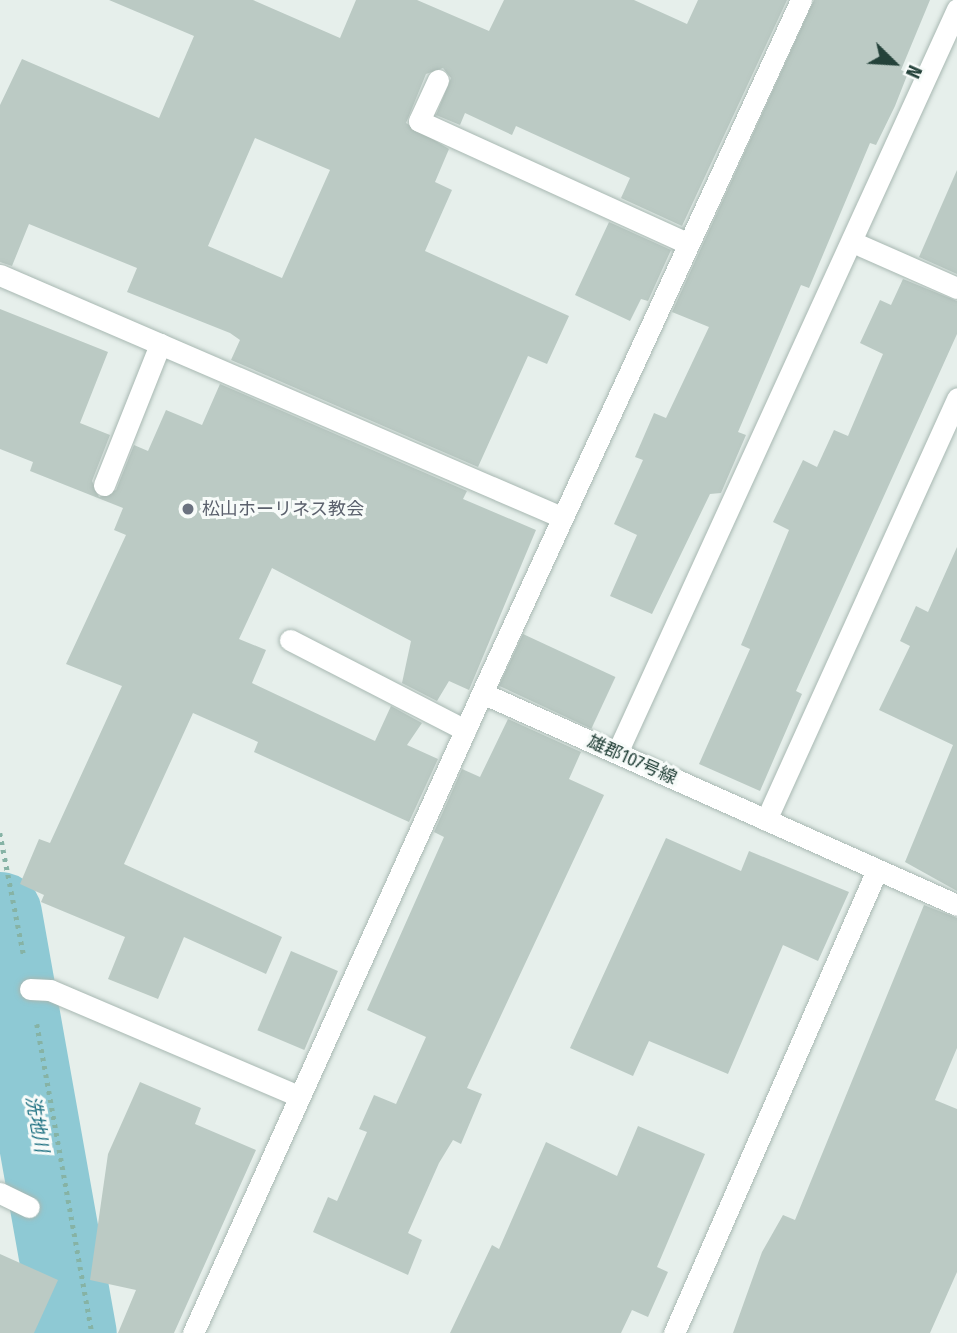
<!DOCTYPE html>
<meta charset="utf-8">
<style>
body{margin:0}
#map{position:relative;width:957px;height:1333px;overflow:hidden;background:#e6efeb;font-family:"Fira Sans Condensed","Noto Sans JP",sans-serif}
div>[style]{position:absolute}
.river>*{height:84px;margin:-42px;padding:0 42px;transform-origin:42px;border-radius:42px;background:#8ec9d4}
.building>*{inset:0;background:#bbcac4;transform-origin:0 0}
.path>*{height:4.5px;margin-top:-2.25px;transform-origin:0;background:repeating-linear-gradient(90deg,#86b3a5 0 3.5px,transparent 0 8.5px)}
.roads{filter:drop-shadow(0 0 2px #a8b8b2) drop-shadow(0 0 2px #a8b8b2)}
.minor>*{height:21px;margin:-10.5px;padding:0 10.5px;transform-origin:10.5px;border-radius:10.5px;background:#fff}
.dots>*{width:19px;height:19px;translate:-50% -50%;box-sizing:border-box;border:4px solid #f7fbf9;border-radius:50%}
span{translate:-50% -50%;white-space:nowrap;text-align:center;line-height:1.15;-webkit-text-stroke:6px #f7fbf9;paint-order:stroke}
.worship-label{font-size:18px;color:#5b616d}
.left{translate:0 -50%;text-align:left}
.street-label{font-size:18px;color:#24423a}
.water-label{font-size:19px;color:#1c6f80;font-style:italic}
.north{position:absolute;left:859px;top:28px;width:70px;height:70px;-webkit-text-stroke:5px #f7fbf9;paint-order:stroke;rotate:114deg;font-size:19px;font-weight:700;line-height:28px;text-align:center;color:#24423a}
.north::after{content:'';display:block;margin:auto;width:24px;height:32px;background:#24423a;clip-path:polygon(50% 0,100% 100%,50% 72%,0 100%)}
</style>
<div id="map">
<div class="river">
<div style="left:0;top:914px;width:426px;rotate:79.9deg"></div>
</div>
<div class="building">
<div style="clip-path:polygon(evenodd,109px 0,253px 0,340px 38px,356px 0,417px 0,489px 31px,504px 0,634px 0,687px 24px,698px 0,787px 0,682px 226px,621px 198px,630px 178px,516px 126px,512px 135px,465px 113px,460px 125px,436px 115px,451px 78px,443px 68px,426px 74px,406px 123px,449px 149px,435px 182px,452px 190px,425px 251px,569px 316px,547px 364px,528px 356px,478px 467px,231px 360px,240px 340px,230px 333px,127px 292px,137px 268px,29px 224px,12px 266px,0 262px,0 105px,22px 59px,159px 118px,194px 36px,109px 0,255px 138px,330px 170px,282px 278px,208px 246px,255px 138px)"></div>
<div style="clip-path:polygon(814px 0,930px 0,901px 70px,908px 73px,895px 106px,876px 145px,870px 143px,809px 288px,801px 285px,738px 432px,746px 435px,721px 493px,710px 494px,652px 614px,610px 596px,637px 535px,614px 524px,643px 460px,635px 457px,654px 413px,666px 418px,709px 327px,672px 312px)"></div>
<div style="clip-path:polygon(957px 170px,957px 274px,919px 257px)"></div>
<div style="clip-path:polygon(609px 222px,671px 250px,648px 301px,641px 299px,630px 321px,575px 295px)"></div>
<div style="clip-path:polygon(903px 279px,957px 301px,957px 334px,796px 691px,802px 694px,760px 791px,699px 764px,750px 649px,741px 645px,789px 530px,773px 522px,803px 460px,817px 467px,834px 430px,848px 436px,883px 354px,860px 343px,880px 300px,891px 305px)"></div>
<div style="clip-path:polygon(0 309px,108px 352px,80px 423px,110px 435px,92px 481px,99px 497px,116px 490px,134px 445px,148px 451px,166px 410px,202px 425px,220px 384px,467px 491px,463px 499px,536px 530px,469px 690px,449px 681px,437px 701px,402px 683px,411px 641px,272px 568px,239px 639px,266px 650px,252px 683px,375px 741px,391px 706px,422px 723px,407px 745px,438px 759px,409px 822px,254px 752px,258px 742px,193px 713px,124px 864px,282px 937px,266px 974px,184px 937px,158px 999px,108px 979px,125px 937px,41px 902px,44px 895px,20px 884px,39px 839px,50px 843px,122px 686px,66px 664px,126px 535px,114px 530px,123px 508px,30px 471px,33px 462px,0 449px)"></div>
<div style="clip-path:polygon(957px 547px,957px 891px,905px 862px,953px 745px,879px 710px,910px 646px,900px 641px,916px 606px,928px 612px)"></div>
<div style="left:523px;top:634px;width:102px;height:57px;rotate:25deg"></div>
<div style="clip-path:polygon(508px 719px,581px 752px,569px 779px,604px 795px,467px 1088px,482px 1094px,461px 1144px,453px 1140px,439px 1163px,408px 1233px,422px 1240px,408px 1275px,313px 1232px,328px 1197px,337px 1201px,367px 1132px,359px 1129px,374px 1095px,396px 1104px,426px 1037px,367px 1010px,444px 837px,434px 832px,462px 769px,480px 777px)"></div>
<div style="clip-path:polygon(666px 838px,741px 871px,749px 851px,849px 892px,818px 961px,783px 945px,728px 1074px,649px 1041px,633px 1076px,570px 1048px)"></div>
<div style="clip-path:polygon(924px 905px,957px 918px,957px 1048px,935px 1100px,957px 1109px,957px 1272px,930px 1333px,733px 1333px,762px 1252px,783px 1215px,795px 1220px)"></div>
<div style="left:291px;top:951px;width:51px;height:86px;rotate:23deg"></div>
<div style="clip-path:polygon(140px 1082px,201px 1108px,195px 1124px,256px 1150px,174px 1333px,118px 1333px,136px 1290px,90px 1280px,108px 1154px)"></div>
<div style="clip-path:polygon(638px 1126px,705px 1154px,657px 1267px,668px 1272px,648px 1317px,632px 1310px,621px 1333px,450px 1333px,492px 1245px,499px 1249px,546px 1142px,617px 1176px)"></div>
<div style="clip-path:polygon(0 1254px,58px 1280px,34px 1333px,0 1333px)"></div>
</div>
<div class="path">
<div style="left:0;top:833px;width:126px;rotate:79deg"></div>
<div style="left:37px;top:1024px;width:314px;rotate:79.9deg"></div>
</div>
<div class="roads">
<div class="minor">
<div style="left:801px;top:0;width:763px;rotate:114.72deg"></div>
<div style="left:482px;top:693px;width:520px;rotate:24.05deg"></div>
<div style="left:438px;top:80px;width:45px;rotate:114.9deg"></div>
<div style="left:419px;top:121px;width:294px;rotate:24.5deg"></div>
<div style="left:855px;top:243px;width:111px;rotate:23.8deg"></div>
<div style="left:0;top:275px;width:609px;rotate:23.32deg"></div>
<div style="left:104px;top:485px;width:152px;rotate:-68.3deg"></div>
<div style="left:290px;top:640px;width:197px;rotate:27.2deg"></div>
<div style="left:617px;top:753px;width:818px;rotate:-65.44deg"></div>
<div style="left:766px;top:820px;width:463px;rotate:-65.6deg"></div>
<div style="left:30px;top:989px;width:20px;rotate:3deg"></div>
<div style="left:50px;top:990px;width:271px;rotate:23.1deg"></div>
<div style="left:0;top:1193px;width:32px;rotate:26deg"></div>
<div style="left:193px;top:1333px;width:702px;rotate:-65.7deg"></div>
<div style="left:674px;top:1333px;width:506px;rotate:-66.33deg"></div>
</div>
</div>
<div class="dots">
<div style="left:188px;top:509px;background:#6b7280"></div>
</div>
<div class="worship-label">
<span class="left" style="left:202px;top:509px">松山ホーリネス教会</span>
</div>
<div class="street-label">
<span style="left:632px;top:760px;rotate:24deg">雄郡107号線</span>
</div>
<div class="water-label">
<span style="left:37px;top:1124px;rotate:80deg">洗地川</span>
</div>
<div class="north">N</div>
</div>
